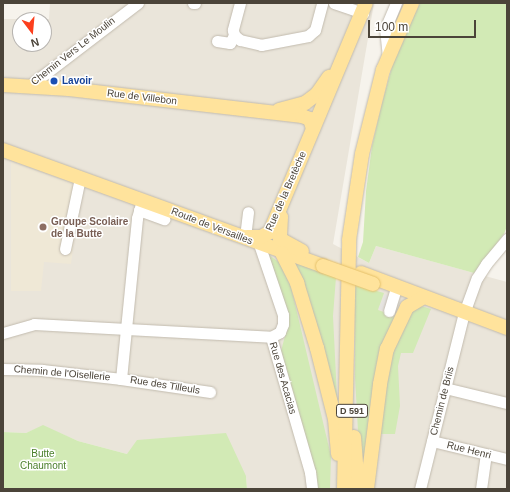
<!DOCTYPE html>
<meta charset="utf-8">
<style>
body{margin:0}
#map{position:relative;width:510px;height:492px;overflow:hidden;background:#f6f3ec;font-family:Helvetica,sans-serif}
div>[style]{position:absolute}
.residential>*{inset:0;background:#eae5da}
.education>*{inset:0;background:#efe8d6}
.green>*{inset:0;background:#d2eab5}
.parking>*{inset:0;background:#e5e3e0;transform-origin:0 0}
.roads{filter:drop-shadow(0 0 1px #c2bbae) drop-shadow(0 0 1px #c2bbae)}
.minor>*{height:11px;margin:-5.5px;padding:0 5.5px;transform-origin:5.5px;border-radius:5.5px;background:#fff}
.major>*{height:14px;margin:-7px;padding:0 7px;transform-origin:7px;border-radius:7px;background:#ffe39c}
.bridges{filter:drop-shadow(0 0 1px #e6c16a) drop-shadow(0 0 1px #e6c16a)}
.major-bridge>*{height:14px;margin:-7px;padding:0 7px;transform-origin:7px;border-radius:7px;background:#ffe39c}
.dots>*{width:11px;height:11px;translate:-50% -50%;box-sizing:border-box;border:2px solid #fff;border-radius:50%}
span{translate:-50% -50%;white-space:nowrap;text-align:center;line-height:1.15;-webkit-text-stroke:3px #fff;paint-order:stroke}
.shield-label span{padding:1px 3px;background:#fff;border:1px solid;border-radius:3px;-webkit-text-stroke-width:0}
.shield-label{font-size:9px;color:#4b4439;font-weight:700}
.street-label{font-size:10px;color:#4b4439}
.transit-label{font-size:10px;color:#164399;font-weight:700}
.left{translate:0 -50%;text-align:left}
.education-label{font-size:10px;color:#785e54;font-weight:700}
.park-label{font-size:10px;color:#4a7f2a}
.frame{position:absolute;inset:0;border:4px solid #4b4439;pointer-events:none}
.north{position:absolute;left:12px;top:12px;width:40px;height:40px;box-sizing:border-box;background:#fff;border:1px solid #b7b4b0;border-radius:50%;rotate:164deg;font-size:11px;font-weight:700;line-height:16px;text-align:center;color:#4b4439}
.north::after{content:'';display:block;margin:auto;width:14px;height:18px;background:#fc3f1d;clip-path:polygon(50% 0,100% 100%,50% 72%,0 100%)}
.scale{position:absolute;left:368px;top:20px;width:108px;height:18px;box-sizing:border-box;border:2px solid #4b4439;border-top:0;padding-left:5px;font-size:12px;line-height:14px;white-space:nowrap;color:#4b4439;-webkit-text-stroke:3px #fff;paint-order:stroke}
</style>
<div id="map">
<div class="residential">
<div style="clip-path:polygon(evenodd,50px 3px,374px 3px,333px 244px,369px 263px,376px 246px,507px 282px,507px 489px,247px 489px,246px 476px,127px 454px,78px 441px,43px 426px,26px 433px,3px 432px,3px 19px,49px 19px,50px 3px,20px 20px,44px 20px,44px 44px,20px 44px,20px 20px)"></div>
</div>
<div class="education">
<div style="clip-path:polygon(11px 162px,73px 184px,80px 193px,71px 264px,44px 262px,41px 291px,11px 291px)"></div>
</div>
<div class="green">
<div style="clip-path:polygon(420px 3px,507px 3px,507px 226px,504px 234px,474px 273px,376px 246px,369px 263px,358px 257px,363px 242px,366px 191px,372px 146px,382px 103px,395px 56px)"></div>
<div style="clip-path:polygon(269px 255px,280px 263px,291px 287px,331px 456px,330px 489px,314px 489px,315px 470px,281px 351px,289px 321px)"></div>
<div style="clip-path:polygon(293px 262px,336px 277px,333px 316px,338px 417px)"></div>
<div style="clip-path:polygon(355px 285px,384px 293px,378px 310px,398px 317px,363px 472px,360px 467px,355px 377px)"></div>
<div style="clip-path:polygon(421px 306px,431px 309px,413px 353px,401px 353px,398px 366px,400px 406px,395px 434px,381px 434px,374px 489px,372px 489px,389px 355px,412px 310px)"></div>
<div style="clip-path:polygon(43px 425px,78px 441px,127px 454px,137px 440px,226px 433px,246px 476px,247px 489px,3px 489px,3px 432px,26px 433px)"></div>
</div>
<div class="parking">
<div style="left:385px;top:294px;width:17px;height:16px;rotate:24deg"></div>
</div>
<div class="roads">
<div class="minor">
<div style="left:193px;top:3px;width:2px"></div>
<div style="left:240px;top:3px;width:28px;rotate:105deg"></div>
<div style="left:233px;top:30px;width:5px;rotate:79deg"></div>
<div style="left:234px;top:35px;width:8px;rotate:40deg"></div>
<div style="left:240px;top:40px;width:22px;rotate:13deg"></div>
<div style="left:261px;top:45px;width:48px;rotate:-10.8deg"></div>
<div style="left:308px;top:36px;width:9px;rotate:-41deg"></div>
<div style="left:315px;top:30px;width:28px;rotate:-75deg"></div>
<div style="left:334px;top:3px;width:31px;rotate:19deg"></div>
<div style="left:217px;top:41px;width:13px;rotate:9deg"></div>
<div style="left:230px;top:43px;width:9px;rotate:-63deg"></div>
<div style="left:388px;top:57px;width:28px;rotate:-96deg"></div>
<div style="left:385px;top:29px;width:28px;rotate:-67deg"></div>
<div style="left:29px;top:86px;width:137px;rotate:-37.3deg"></div>
<div style="left:139px;top:210px;width:27px;rotate:20deg"></div>
<div style="left:245px;top:237px;width:25px;rotate:-83deg"></div>
<div style="left:259px;top:244px;width:75px;rotate:71.3deg"></div>
<div style="left:283px;top:315px;width:9px;rotate:90deg"></div>
<div style="left:283px;top:324px;width:9px;rotate:111deg"></div>
<div style="left:280px;top:332px;width:10px;rotate:151deg"></div>
<div style="left:65px;top:249px;width:73px;rotate:-78.1deg"></div>
<div style="left:389px;top:311px;width:21px;rotate:-73deg"></div>
<div style="left:3px;top:333px;width:32px;rotate:-16deg"></div>
<div style="left:34px;top:324px;width:237px;rotate:3.1deg"></div>
<div style="left:271px;top:337px;width:141px;rotate:73.9deg"></div>
<div style="left:310px;top:472px;width:17px;rotate:83deg"></div>
<div style="left:3px;top:369px;width:39px;rotate:1deg"></div>
<div style="left:42px;top:370px;width:80px;rotate:6.5deg"></div>
<div style="left:121px;top:379px;width:162px;rotate:-84.3deg"></div>
<div style="left:137px;top:218px;width:19px;rotate:-74deg"></div>
<div style="left:121px;top:379px;width:90px;rotate:8.3deg"></div>
<div style="left:445px;top:388px;width:64px;rotate:13.6deg"></div>
<div style="left:432px;top:441px;width:77px;rotate:13.5deg"></div>
<div style="left:420px;top:489px;width:181px;rotate:-76deg"></div>
<div style="left:464px;top:313px;width:37px;rotate:-70deg"></div>
<div style="left:477px;top:278px;width:17px;rotate:-57deg"></div>
<div style="left:486px;top:264px;width:33px;rotate:-50deg"></div>
<div style="left:481px;top:489px;width:35px;rotate:-82deg"></div>
</div>
<div class="major">
<div style="left:3px;top:85px;width:66px;rotate:3.5deg"></div>
<div style="left:69px;top:89px;width:235px;rotate:6.6deg"></div>
<div style="left:302px;top:116px;width:9px;rotate:21deg"></div>
<div style="left:310px;top:119px;width:10px;rotate:73deg"></div>
<div style="left:279px;top:110px;width:27px;rotate:-15deg"></div>
<div style="left:305px;top:103px;width:15px;rotate:-37deg"></div>
<div style="left:317px;top:94px;width:21px;rotate:-55deg"></div>
<div style="left:3px;top:150px;width:340px;rotate:19.9deg"></div>
<div style="left:281px;top:217px;width:22px;rotate:93deg"></div>
<div style="left:280px;top:239px;width:25px;rotate:29deg"></div>
<div style="left:247px;top:237px;width:14px"></div>
<div style="left:261px;top:237px;width:10px;rotate:-29deg"></div>
<div style="left:270px;top:232px;width:248px;rotate:-67.3deg"></div>
<div style="left:282px;top:253px;width:34px;rotate:63deg"></div>
<div style="left:297px;top:283px;width:68px;rotate:72.9deg"></div>
<div style="left:317px;top:348px;width:73px;rotate:75.8deg"></div>
<div style="left:335px;top:419px;width:35px;rotate:85deg"></div>
<div style="left:361px;top:273px;width:156px;rotate:20.6deg"></div>
<div style="left:354px;top:437px;width:52px;rotate:85.6deg"></div>
<div style="left:344px;top:489px;width:249px;rotate:-88.8deg"></div>
<div style="left:349px;top:240px;width:87px;rotate:-81.4deg"></div>
<div style="left:362px;top:154px;width:87px;rotate:-76deg"></div>
<div style="left:383px;top:70px;width:73px;rotate:-66.6deg"></div>
<div style="left:367px;top:489px;width:106px;rotate:-82.9deg"></div>
<div style="left:380px;top:384px;width:36px;rotate:-79deg"></div>
<div style="left:387px;top:349px;width:47px;rotate:-64.5deg"></div>
<div style="left:407px;top:307px;width:17px;rotate:-31deg"></div>
</div>
</div>
<div class="bridges">
<div class="major-bridge">
<div style="left:323px;top:266px;width:53px;rotate:19.8deg"></div>
</div>
</div>
<div class="dots">
<div style="left:54px;top:81px;background:#1a4fb4"></div>
<div style="left:43px;top:227px;background:#8d6e63"></div>
</div>
<div class="shield-label">
<span style="left:352px;top:411px">D 591</span>
</div>
<div class="street-label">
<span style="left:73px;top:51px;rotate:-38deg">Chemin Vers Le Moulin</span>
<span style="left:142px;top:97px;rotate:7deg">Rue de Villebon</span>
<span style="left:286px;top:191px;rotate:-66deg">Rue de la Bretèche</span>
<span style="left:212px;top:226px;rotate:21deg">Route de Versailles</span>
<span style="left:62px;top:373px;rotate:5deg">Chemin de l'Oisellerie</span>
<span style="left:283px;top:378px;rotate:74deg">Rue des Acacias</span>
<span style="left:165px;top:385px;rotate:9deg">Rue des Tilleuls</span>
<span style="left:442px;top:401px;rotate:-76deg">Chemin de Briis</span>
<span style="left:469px;top:450px;rotate:14deg">Rue Henri</span>
</div>
<div class="transit-label">
<span class="left" style="left:62px;top:81px">Lavoir</span>
</div>
<div class="education-label">
<span class="left" style="left:51px;top:227px">Groupe Scolaire<br>de la Butte</span>
</div>
<div class="park-label">
<span style="left:43px;top:459px">Butte<br>Chaumont</span>
</div>
<div class="frame"></div>
<div class="north">N</div>
<div class="scale">100 m</div>
</div>
